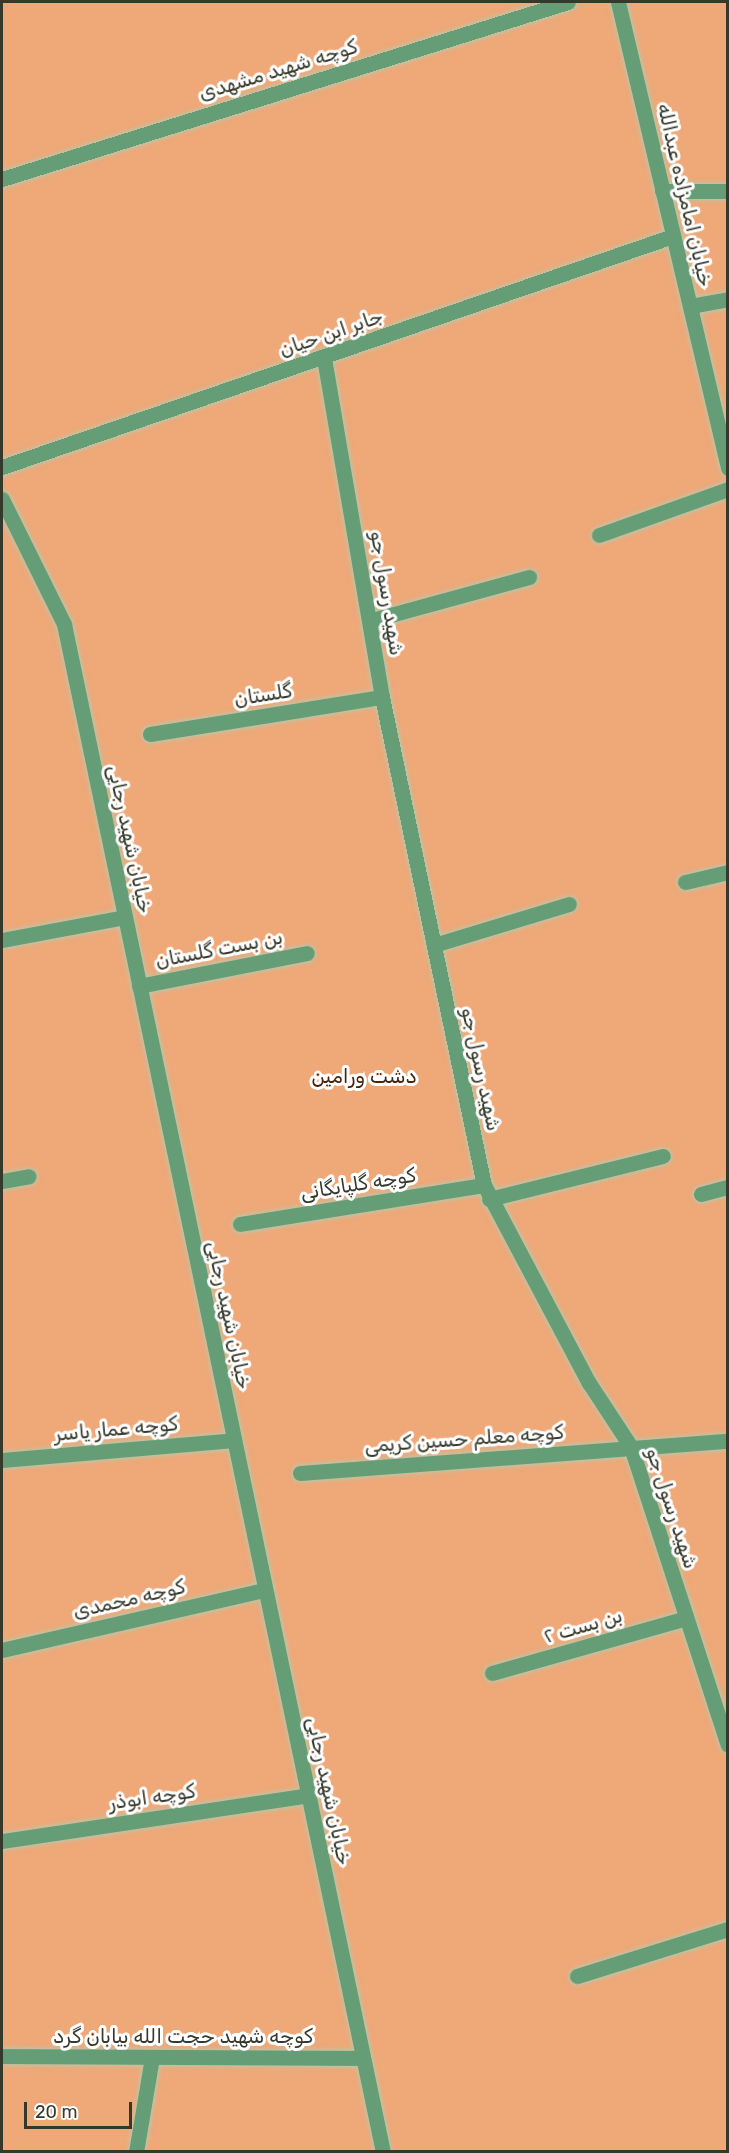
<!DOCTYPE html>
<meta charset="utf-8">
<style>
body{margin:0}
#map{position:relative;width:729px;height:2153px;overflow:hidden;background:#dee8c6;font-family:Rubik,Cairo,sans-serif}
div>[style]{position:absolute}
.green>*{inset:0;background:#efa878;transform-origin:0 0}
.roads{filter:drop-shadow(0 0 2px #bcc5a7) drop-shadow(0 0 2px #bcc5a7)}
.minor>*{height:15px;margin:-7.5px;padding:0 7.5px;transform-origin:7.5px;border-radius:7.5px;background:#659e76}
span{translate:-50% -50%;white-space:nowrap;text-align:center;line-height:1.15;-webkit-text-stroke:6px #fff;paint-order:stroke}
.street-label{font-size:20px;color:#35392b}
.park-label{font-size:20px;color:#45240a}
.frame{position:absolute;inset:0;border:3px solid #35392b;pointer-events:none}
.scale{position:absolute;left:24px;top:2102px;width:108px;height:27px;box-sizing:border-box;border:3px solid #35392b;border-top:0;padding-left:8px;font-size:18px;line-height:21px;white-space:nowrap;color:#35392b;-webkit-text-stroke:4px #fff;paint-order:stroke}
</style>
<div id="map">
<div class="green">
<div style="left:2px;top:2px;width:725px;height:2150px"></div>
</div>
<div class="roads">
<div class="minor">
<div style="left:618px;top:2px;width:479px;rotate:76.7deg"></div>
<div style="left:2px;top:179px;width:593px;rotate:-17.37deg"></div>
<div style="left:662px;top:191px;width:66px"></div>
<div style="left:690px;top:306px;width:39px;rotate:-10deg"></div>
<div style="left:324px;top:358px;width:344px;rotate:80.3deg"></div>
<div style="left:382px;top:697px;width:499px;rotate:78.2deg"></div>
<div style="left:484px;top:1185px;width:224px;rotate:62.1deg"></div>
<div style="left:589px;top:1383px;width:77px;rotate:56.7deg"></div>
<div style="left:631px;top:1447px;width:313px;rotate:72deg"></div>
<div style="left:2px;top:467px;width:710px;rotate:-19deg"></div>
<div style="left:2px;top:499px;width:140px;rotate:63.6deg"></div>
<div style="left:64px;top:624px;width:1561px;rotate:78.21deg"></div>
<div style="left:599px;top:535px;width:137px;rotate:-19.6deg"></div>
<div style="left:372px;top:620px;width:163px;rotate:-15.3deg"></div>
<div style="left:150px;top:734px;width:235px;rotate:-9.1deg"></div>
<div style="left:685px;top:882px;width:44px;rotate:-13.1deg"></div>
<div style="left:2px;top:940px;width:125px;rotate:-10.6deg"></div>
<div style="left:434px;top:945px;width:141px;rotate:-16.9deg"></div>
<div style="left:139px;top:986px;width:171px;rotate:-11.1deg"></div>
<div style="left:2px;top:1181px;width:27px;rotate:-10deg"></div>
<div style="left:701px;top:1194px;width:28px;rotate:-15deg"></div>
<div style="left:489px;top:1199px;width:179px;rotate:-13.9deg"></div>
<div style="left:240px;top:1224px;width:247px;rotate:-9.1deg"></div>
<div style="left:2px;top:1460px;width:233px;rotate:-4.9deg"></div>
<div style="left:300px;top:1473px;width:429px;rotate:-4.3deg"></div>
<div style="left:2px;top:1650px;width:270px;rotate:-12.9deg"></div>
<div style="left:492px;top:1673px;width:202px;rotate:-15.8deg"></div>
<div style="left:2px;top:1841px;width:309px;rotate:-8.5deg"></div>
<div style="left:577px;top:1976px;width:158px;rotate:-17.3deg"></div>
<div style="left:2px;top:2056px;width:361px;rotate:0.3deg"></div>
<div style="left:136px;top:2152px;width:96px;rotate:-80.4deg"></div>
</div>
</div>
<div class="street-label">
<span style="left:278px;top:70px;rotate:-17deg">کوچه شهید مشهدی</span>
<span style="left:685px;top:195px;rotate:77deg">خیابان امامزاده عبدالله</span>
<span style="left:331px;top:333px;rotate:-19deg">جابر ابن حیان</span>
<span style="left:387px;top:593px;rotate:81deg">شهید رسول جو</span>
<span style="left:263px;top:695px;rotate:-9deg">گلستان</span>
<span style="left:130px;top:839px;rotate:78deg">خیابان شهید رجایی</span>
<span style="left:219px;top:949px;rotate:-11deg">بن بست گلستان</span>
<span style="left:481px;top:1069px;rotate:78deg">شهید رسول جو</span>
<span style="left:358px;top:1184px;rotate:-9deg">کوچه گلپایگانی</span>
<span style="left:229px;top:1315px;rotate:78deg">خیابان شهید رجایی</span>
<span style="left:116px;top:1429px;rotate:-5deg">کوچه عمار یاسر</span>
<span style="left:464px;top:1439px;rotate:-4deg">کوچه معلم حسین کریمی</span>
<span style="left:672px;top:1508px;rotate:72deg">شهید رسول جو</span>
<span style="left:129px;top:1599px;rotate:-13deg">کوچه محمدی</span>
<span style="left:583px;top:1626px;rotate:-16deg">بن بست ۲</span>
<span style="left:329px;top:1791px;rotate:78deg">خیابان شهید رجایی</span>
<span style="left:152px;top:1797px;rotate:-8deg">کوچه ابوذر</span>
<span style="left:183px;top:2036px">کوچه شهید حجت الله بیابان گرد</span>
</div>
<div class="park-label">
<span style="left:364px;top:1076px">دشت ورامین</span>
</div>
<div class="frame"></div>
<div class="scale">20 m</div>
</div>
